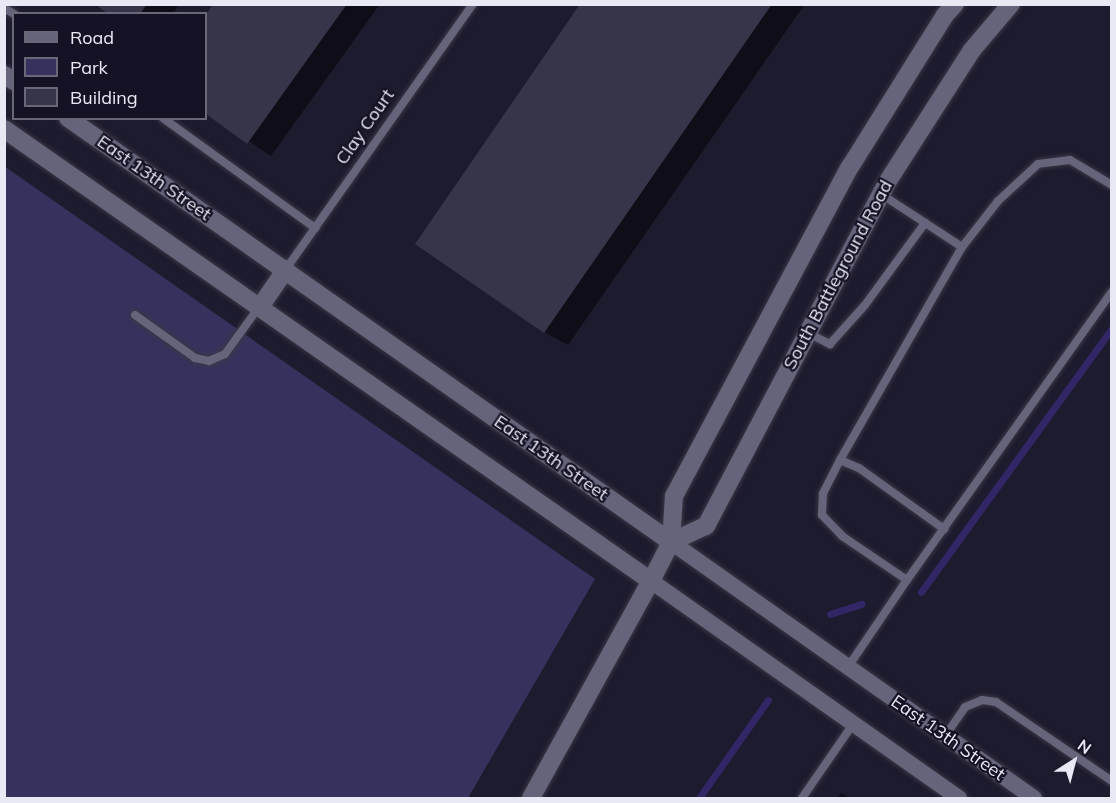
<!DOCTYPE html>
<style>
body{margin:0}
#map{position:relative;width:1116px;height:803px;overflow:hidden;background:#1d1b2e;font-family:Mulish,sans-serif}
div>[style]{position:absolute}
.green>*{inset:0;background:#37325d}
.shadow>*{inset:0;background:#0007}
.stream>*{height:7px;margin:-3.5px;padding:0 3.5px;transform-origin:3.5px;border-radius:3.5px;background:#332667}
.building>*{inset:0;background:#373549}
.roads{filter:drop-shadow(0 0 2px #3a3846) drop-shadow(0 0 2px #3a3846)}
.service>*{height:8px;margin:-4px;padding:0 4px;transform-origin:4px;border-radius:4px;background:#65647a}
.minor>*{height:16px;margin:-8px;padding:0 8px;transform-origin:8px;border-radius:8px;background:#65647a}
.secondary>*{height:18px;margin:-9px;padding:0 9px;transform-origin:9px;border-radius:9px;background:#65647a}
span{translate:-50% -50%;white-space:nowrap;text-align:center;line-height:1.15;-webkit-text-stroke:4.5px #141224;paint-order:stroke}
.street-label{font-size:18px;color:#e9e9f6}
.frame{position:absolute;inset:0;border:6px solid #e9e9f6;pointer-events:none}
.legend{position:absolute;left:12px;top:12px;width:195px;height:108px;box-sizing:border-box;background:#141224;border:2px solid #696878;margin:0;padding:8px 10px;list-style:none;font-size:18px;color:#e9e9f6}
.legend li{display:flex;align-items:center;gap:12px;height:30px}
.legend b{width:30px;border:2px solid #696878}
.north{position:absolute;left:1044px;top:731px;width:60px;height:60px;-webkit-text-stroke:4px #141224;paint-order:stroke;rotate:36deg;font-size:16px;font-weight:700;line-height:24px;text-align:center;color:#e9e9f6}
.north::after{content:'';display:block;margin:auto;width:21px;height:27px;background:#e9e9f6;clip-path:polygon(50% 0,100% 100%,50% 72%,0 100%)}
</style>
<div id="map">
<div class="green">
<div style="clip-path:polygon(4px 166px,595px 579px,468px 798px,5px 798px)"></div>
</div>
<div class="shadow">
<div style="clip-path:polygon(97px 4px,179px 4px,173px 14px,111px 14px)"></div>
<div style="clip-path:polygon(215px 4px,380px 4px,271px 156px,206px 113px,206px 18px)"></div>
<div style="clip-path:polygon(581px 4px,805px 4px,568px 345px,544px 332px)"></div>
<div style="clip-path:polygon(841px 793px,850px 798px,838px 798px)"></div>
</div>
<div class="stream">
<div style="left:921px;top:592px;width:326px;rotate:-54.1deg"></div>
<div style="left:830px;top:614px;width:33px;rotate:-18deg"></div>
<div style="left:699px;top:798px;width:120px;rotate:-54.9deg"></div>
</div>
<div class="building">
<div style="clip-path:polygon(95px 4px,147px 4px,140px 14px,108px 14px)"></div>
<div style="clip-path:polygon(213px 4px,347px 4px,247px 144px,206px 114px,206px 15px)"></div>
<div style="clip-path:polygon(580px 4px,772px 4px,544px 333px,415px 244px)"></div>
</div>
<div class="roads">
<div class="service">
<div style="left:4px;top:8px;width:12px;rotate:31deg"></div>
<div style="left:163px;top:118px;width:188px;rotate:35.9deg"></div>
<div style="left:1112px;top:185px;width:49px;rotate:-149.2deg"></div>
<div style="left:1070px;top:160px;width:32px;rotate:173deg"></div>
<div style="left:1038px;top:164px;width:54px;rotate:137.2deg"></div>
<div style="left:998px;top:201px;width:58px;rotate:128deg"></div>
<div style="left:962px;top:247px;width:245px;rotate:119.8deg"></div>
<div style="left:840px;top:460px;width:38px;rotate:117deg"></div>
<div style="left:823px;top:494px;width:21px;rotate:93deg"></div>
<div style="left:822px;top:515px;width:29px;rotate:46deg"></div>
<div style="left:842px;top:536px;width:78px;rotate:34.1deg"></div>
<div style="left:907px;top:580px;width:354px;rotate:-54.6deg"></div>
<div style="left:881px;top:194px;width:97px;rotate:33.2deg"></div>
<div style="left:286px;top:269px;width:324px;rotate:-54.8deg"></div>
<div style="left:135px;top:315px;width:74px;rotate:35.6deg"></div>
<div style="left:195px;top:358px;width:14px;rotate:12deg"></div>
<div style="left:209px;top:361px;width:17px;rotate:-24deg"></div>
<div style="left:225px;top:354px;width:58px;rotate:-54.1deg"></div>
<div style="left:808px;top:333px;width:25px;rotate:27deg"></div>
<div style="left:830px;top:344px;width:52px;rotate:-48.1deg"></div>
<div style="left:865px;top:305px;width:102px;rotate:-53.8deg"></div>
<div style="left:840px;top:460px;width:21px;rotate:23deg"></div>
<div style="left:859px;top:468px;width:105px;rotate:35.7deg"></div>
<div style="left:848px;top:667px;width:105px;rotate:-55.9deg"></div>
<div style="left:945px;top:736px;width:35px;rotate:-55deg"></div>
<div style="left:965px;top:707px;width:18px;rotate:-22deg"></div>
<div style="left:982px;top:700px;width:14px;rotate:8deg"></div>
<div style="left:996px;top:702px;width:140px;rotate:34.3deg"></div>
<div style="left:802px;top:798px;width:90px;rotate:-55.4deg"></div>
</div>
<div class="minor">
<div style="left:671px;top:542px;width:444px;rotate:35.2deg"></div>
<div style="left:651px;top:581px;width:377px;rotate:35.2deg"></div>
</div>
<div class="secondary">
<div style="left:4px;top:75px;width:12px;rotate:31deg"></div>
<div style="left:68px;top:118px;width:737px;rotate:35.11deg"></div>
<div style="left:4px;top:129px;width:789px;rotate:34.94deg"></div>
<div style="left:260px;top:307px;width:46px;rotate:-55.6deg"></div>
<div style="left:671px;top:542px;width:38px;rotate:-25deg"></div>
<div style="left:706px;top:526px;width:386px;rotate:-62.2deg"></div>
<div style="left:886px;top:184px;width:159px;rotate:-57.3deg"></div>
<div style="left:972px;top:50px;width:60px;rotate:-49.7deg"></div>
<div style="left:531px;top:798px;width:248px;rotate:-61.1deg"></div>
<div style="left:651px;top:581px;width:44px;rotate:-62.9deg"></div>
<div style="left:671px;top:542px;width:46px;rotate:-86.3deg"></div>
<div style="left:674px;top:496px;width:373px;rotate:-61.9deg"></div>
<div style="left:850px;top:167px;width:179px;rotate:-58deg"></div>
<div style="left:945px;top:15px;width:15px;rotate:-48deg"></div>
</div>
</div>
<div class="street-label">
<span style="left:365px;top:127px;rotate:-55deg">Clay Court</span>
<span style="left:154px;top:178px;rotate:35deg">East 13th Street</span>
<span style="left:838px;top:275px;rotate:-62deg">South Battleground Road</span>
<span style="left:551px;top:458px;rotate:35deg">East 13th Street</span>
<span style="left:948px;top:738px;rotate:35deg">East 13th Street</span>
</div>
<div class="frame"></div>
<ul class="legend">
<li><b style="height:8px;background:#65647a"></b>Road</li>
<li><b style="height:16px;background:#37325d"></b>Park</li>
<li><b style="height:16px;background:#373549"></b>Building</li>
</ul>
<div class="north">N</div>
</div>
